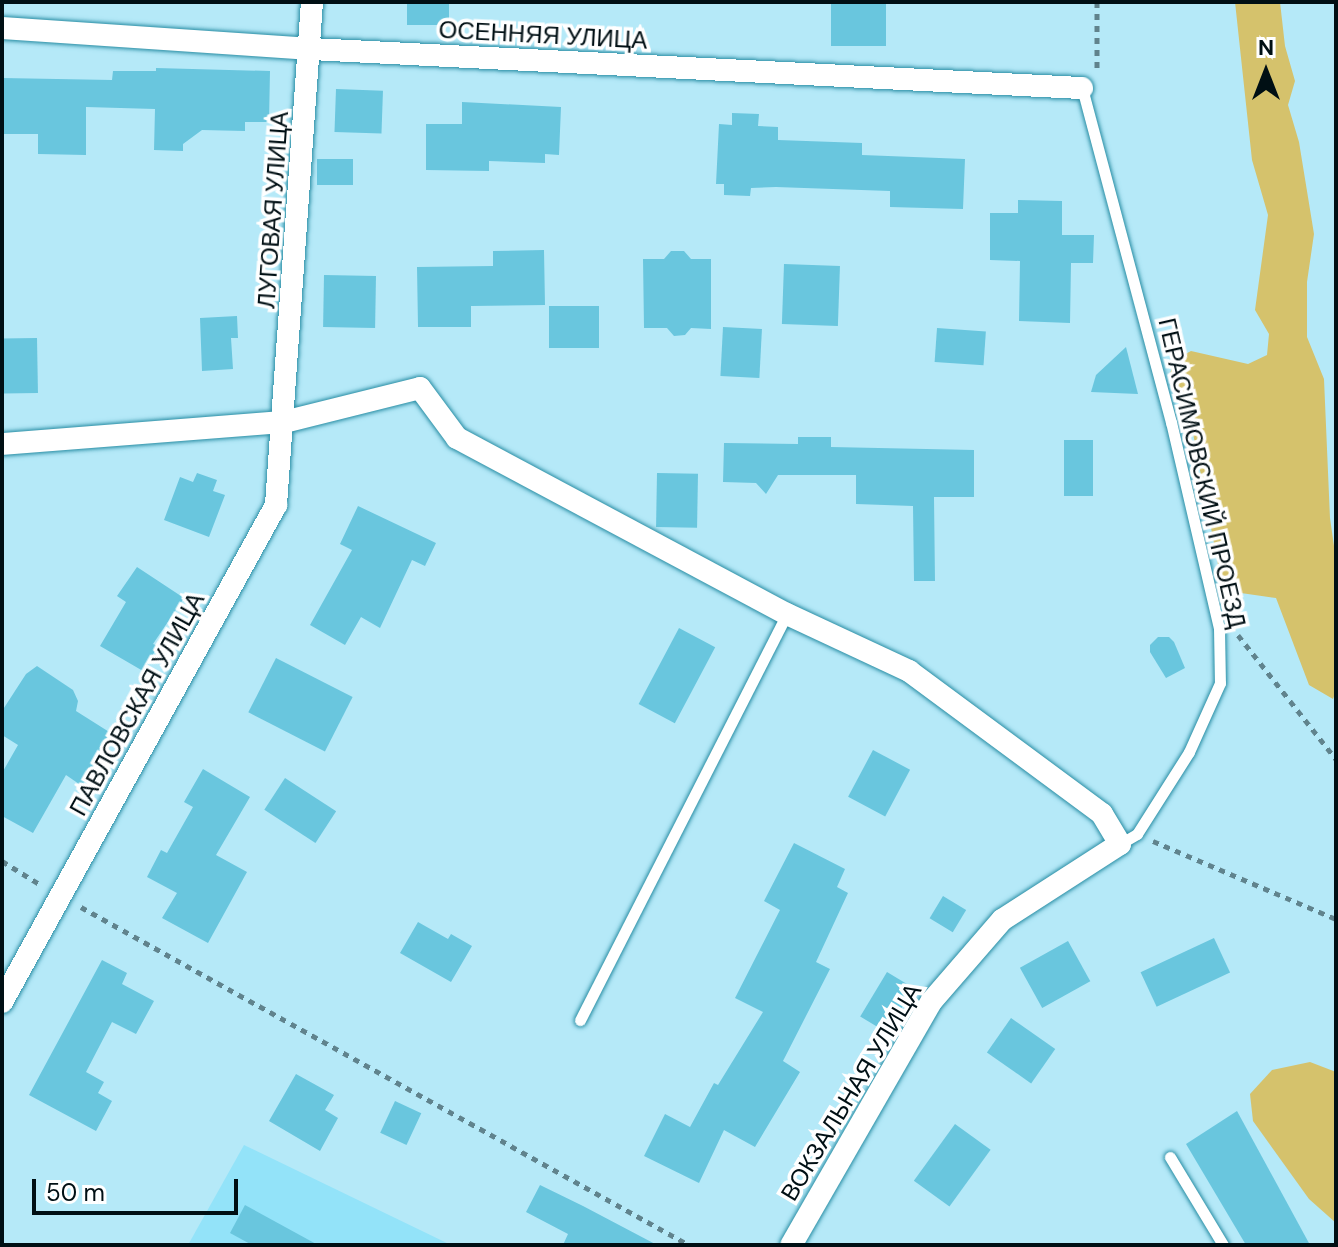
<!DOCTYPE html>
<meta charset="utf-8">
<style>
body{margin:0}
#map{position:relative;width:1338px;height:1247px;overflow:hidden;background:#b5e9f8;font-family:"DM Sans",sans-serif}
div>[style]{position:absolute}
.built>*{inset:0;background:#93e3f9}
.green>*{inset:0;background:#d5c26c}
.building>*{inset:0;background:#69c6de;transform-origin:0 0}
.path>*{height:5px;margin-top:-2.5px;transform-origin:0;background:repeating-linear-gradient(90deg,#60838d 0 6px,transparent 0 12px)}
.roads{filter:drop-shadow(0 0 2px #288da4) drop-shadow(0 0 2px #288da4)}
.lane>*{height:11px;margin:-5.5px;padding:0 5.5px;transform-origin:5.5px;border-radius:5.5px;background:#fff}
.street>*{height:22px;margin:-11px;padding:0 11px;transform-origin:11px;border-radius:11px;background:#fff}
span{translate:-50% -50%;white-space:nowrap;text-align:center;line-height:1.15;-webkit-text-stroke:7px #fff;paint-order:stroke}
.street-label{font-size:24px;color:#000f14}
.frame{position:absolute;inset:0;border:4px solid #000f14;pointer-events:none}
.north{position:absolute;left:1226px;top:32px;width:80px;height:80px;-webkit-text-stroke:6px #fff;paint-order:stroke;rotate:0deg;font-size:22px;font-weight:700;line-height:32px;text-align:center;color:#000f14}
.north::after{content:'';display:block;margin:auto;width:28px;height:36px;background:#000f14;clip-path:polygon(50% 0,100% 100%,50% 72%,0 100%)}
.scale{position:absolute;left:32px;top:1179px;width:206px;height:36px;box-sizing:border-box;border:4px solid #000f14;border-top:0;padding-left:10px;font-size:24px;line-height:28px;white-space:nowrap;color:#000f14;-webkit-text-stroke:6px #fff;paint-order:stroke}
</style>
<div id="map">
<div class="built">
<div style="clip-path:polygon(244px 1145px,451px 1245px,188px 1245px)"></div>
</div>
<div class="green">
<div style="clip-path:polygon(1235px 2px,1280px 2px,1285px 46px,1295px 81px,1288px 105px,1299px 142px,1314px 234px,1307px 282px,1307px 337px,1324px 379px,1330px 518px,1336px 560px,1336px 691px,1333px 699px,1309px 685px,1276px 598px,1234px 592px,1220px 575px,1192px 428px,1170px 374px,1174px 360px,1191px 351px,1248px 364px,1267px 355px,1269px 334px,1255px 310px,1268px 215px,1252px 160px)"></div>
<div style="clip-path:polygon(1310px 1062px,1336px 1072px,1336px 1223px,1309px 1199px,1253px 1121px,1250px 1094px,1272px 1070px)"></div>
</div>
<div class="building">
<div style="left:407px;top:2px;width:42px;height:23px"></div>
<div style="left:831px;top:2px;width:55px;height:44px"></div>
<div style="clip-path:polygon(156px 68px,270px 71px,269px 122px,245px 122px,245px 131px,202px 130px,183px 144px,183px 151px,154px 150px,155px 109px,86px 107px,86px 155px,38px 154px,38px 134px,2px 134px,2px 78px,112px 80px,113px 71px,156px 71px)"></div>
<div style="left:336px;top:89px;width:47px;height:43px;rotate:2deg"></div>
<div style="clip-path:polygon(462px 102px,561px 107px,559px 155px,545px 154px,545px 163px,489px 161px,489px 171px,426px 170px,426px 124px,462px 124px)"></div>
<div style="clip-path:polygon(732px 113px,759px 114px,758px 126px,778px 127px,778px 140px,862px 143px,862px 155px,965px 159px,963px 209px,890px 207px,890px 191px,776px 187px,751px 188px,750px 196px,724px 195px,724px 184px,716px 184px,719px 124px,732px 125px)"></div>
<div style="left:317px;top:159px;width:36px;height:26px"></div>
<div style="clip-path:polygon(1018px 200px,1062px 201px,1062px 235px,1094px 235px,1093px 263px,1071px 263px,1070px 323px,1019px 321px,1020px 261px,990px 260px,990px 213px,1018px 213px)"></div>
<div style="clip-path:polygon(544px 250px,545px 305px,471px 306px,471px 327px,418px 327px,417px 267px,493px 266px,493px 251px)"></div>
<div style="clip-path:polygon(671px 251px,684px 251px,691px 259px,711px 259px,711px 329px,691px 328px,685px 335px,674px 336px,667px 328px,644px 328px,643px 259px,664px 259px)"></div>
<div style="left:784px;top:264px;width:56px;height:60px;rotate:2deg"></div>
<div style="left:324px;top:275px;width:52px;height:52px;rotate:1deg"></div>
<div style="left:549px;top:306px;width:50px;height:42px"></div>
<div style="clip-path:polygon(237px 316px,238px 338px,231px 338px,233px 369px,202px 371px,200px 318px)"></div>
<div style="left:723px;top:327px;width:39px;height:49px;rotate:3deg"></div>
<div style="left:937px;top:328px;width:49px;height:34px;rotate:4deg"></div>
<div style="left:37px;top:338px;width:55px;height:35px;rotate:89deg"></div>
<div style="clip-path:polygon(1126px 347px,1138px 394px,1091px 392px,1096px 375px)"></div>
<div style="clip-path:polygon(798px 437px,831px 437px,831px 447px,974px 450px,974px 497px,934px 497px,935px 581px,914px 581px,913px 506px,856px 504px,856px 475px,778px 475px,766px 494px,756px 483px,723px 482px,724px 443px,798px 444px)"></div>
<div style="left:1064px;top:440px;width:29px;height:56px"></div>
<div style="clip-path:polygon(197px 473px,217px 480px,213px 491px,225px 495px,209px 537px,164px 520px,180px 477px,193px 482px)"></div>
<div style="left:657px;top:473px;width:41px;height:54px;rotate:1deg"></div>
<div style="clip-path:polygon(358px 506px,436px 543px,425px 566px,412px 560px,380px 628px,361px 617px,345px 645px,310px 625px,352px 550px,340px 544px)"></div>
<div style="clip-path:polygon(137px 567px,184px 598px,153px 644px,158px 646px,143px 671px,100px 646px,126px 602px,117px 596px)"></div>
<div style="left:679px;top:628px;width:41px;height:86px;rotate:28deg"></div>
<div style="clip-path:polygon(1158px 637px,1169px 637px,1174px 642px,1185px 668px,1166px 678px,1150px 652px,1150px 645px)"></div>
<div style="left:276px;top:658px;width:86px;height:61px;rotate:27deg"></div>
<div style="clip-path:polygon(37px 666px,73px 690px,78px 701px,76px 711px,114px 735px,82px 786px,66px 775px,33px 833px,2px 816px,2px 773px,18px 745px,2px 735px,2px 711px,26px 674px)"></div>
<div style="left:873px;top:750px;width:42px;height:53px;rotate:28deg"></div>
<div style="clip-path:polygon(203px 769px,250px 797px,216px 855px,247px 872px,208px 943px,162px 918px,177px 893px,147px 877px,161px 850px,167px 853px,193px 807px,184px 802px)"></div>
<div style="left:285px;top:778px;width:61px;height:38px;rotate:33deg"></div>
<div style="clip-path:polygon(794px 843px,845px 869px,837px 887px,848px 893px,816px 962px,830px 969px,783px 1061px,800px 1072px,755px 1147px,724px 1130px,699px 1183px,644px 1156px,665px 1114px,690px 1127px,714px 1083px,718px 1085px,763px 1012px,735px 998px,780px 910px,764px 901px)"></div>
<div style="left:943px;top:896px;width:27px;height:26px;rotate:31deg"></div>
<div style="clip-path:polygon(418px 922px,448px 939px,451px 934px,472px 946px,451px 982px,400px 953px)"></div>
<div style="left:1214px;top:938px;width:38px;height:81px;rotate:65deg"></div>
<div style="left:1068px;top:941px;width:46px;height:55px;rotate:61deg"></div>
<div style="clip-path:polygon(102px 960px,127px 973px,122px 984px,154px 1001px,136px 1034px,112px 1022px,86px 1072px,104px 1082px,98px 1093px,112px 1101px,96px 1131px,29px 1095px)"></div>
<div style="left:887px;top:972px;width:31px;height:52px;rotate:31deg"></div>
<div style="left:1011px;top:1018px;width:54px;height:42px;rotate:35deg"></div>
<div style="clip-path:polygon(296px 1074px,334px 1095px,325px 1110px,338px 1118px,320px 1151px,269px 1121px)"></div>
<div style="left:395px;top:1101px;width:29px;height:35px;rotate:25deg"></div>
<div style="clip-path:polygon(1237px 1111px,1310px 1245px,1246px 1245px,1186px 1144px)"></div>
<div style="left:955px;top:1124px;width:44px;height:70px;rotate:36deg"></div>
<div style="clip-path:polygon(540px 1185px,583px 1206px,657px 1245px,563px 1245px,568px 1234px,526px 1212px)"></div>
<div style="clip-path:polygon(245px 1205px,318px 1245px,252px 1245px,230px 1233px)"></div>
</div>
<div class="path">
<div style="left:1097px;top:2px;width:67px;rotate:90deg"></div>
<div style="left:1238px;top:635px;width:158px;rotate:51.7deg"></div>
<div style="left:1153px;top:841px;width:199px;rotate:23.1deg"></div>
<div style="left:2px;top:861px;width:46px;rotate:31.6deg"></div>
<div style="left:81px;top:907px;width:696px;rotate:29.07deg"></div>
</div>
<div class="roads">
<div class="lane">
<div style="left:1082px;top:88px;width:346px;rotate:75.1deg"></div>
<div style="left:1171px;top:422px;width:212px;rotate:76.9deg"></div>
<div style="left:1219px;top:628px;width:55px;rotate:89deg"></div>
<div style="left:1220px;top:683px;width:76px;rotate:114.2deg"></div>
<div style="left:1189px;top:752px;width:97px;rotate:122.4deg"></div>
<div style="left:1137px;top:834px;width:20px;rotate:150deg"></div>
<div style="left:580px;top:1020px;width:456px;rotate:-63deg"></div>
<div style="left:1170px;top:1157px;width:103px;rotate:58.9deg"></div>
</div>
<div class="street">
<div style="left:2px;top:28px;width:310px;rotate:3.9deg"></div>
<div style="left:311px;top:49px;width:772px;rotate:2.9deg"></div>
<div style="left:2px;top:444px;width:283px;rotate:-4.5deg"></div>
<div style="left:284px;top:422px;width:140px;rotate:-14deg"></div>
<div style="left:420px;top:388px;width:62px;rotate:53.5deg"></div>
<div style="left:457px;top:438px;width:374px;rotate:28.1deg"></div>
<div style="left:787px;top:614px;width:135px;rotate:25deg"></div>
<div style="left:909px;top:671px;width:240px;rotate:36.5deg"></div>
<div style="left:1102px;top:814px;width:35px;rotate:59deg"></div>
<div style="left:1120px;top:844px;width:140px;rotate:147.2deg"></div>
<div style="left:1002px;top:920px;width:108px;rotate:130.9deg"></div>
<div style="left:931px;top:1002px;width:280px;rotate:119.9deg"></div>
<div style="left:2px;top:1002px;width:568px;rotate:-61.13deg"></div>
<div style="left:276px;top:505px;width:504px;rotate:-85.91deg"></div>
</div>
</div>
<div class="street-label">
<span style="left:543px;top:35px;rotate:3deg">ОСЕННЯЯ УЛИЦА</span>
<span style="left:273px;top:210px;rotate:-86deg">ЛУГОВАЯ УЛИЦА</span>
<span style="left:1202px;top:473px;rotate:77deg">ГЕРАСИМОВСКИЙ ПРОЕЗД</span>
<span style="left:137px;top:704px;rotate:-61deg">ПАВЛОВСКАЯ УЛИЦА</span>
<span style="left:851px;top:1092px;rotate:-59deg">ВОКЗАЛЬНАЯ УЛИЦА</span>
</div>
<div class="frame"></div>
<div class="north">N</div>
<div class="scale">50 m</div>
</div>
